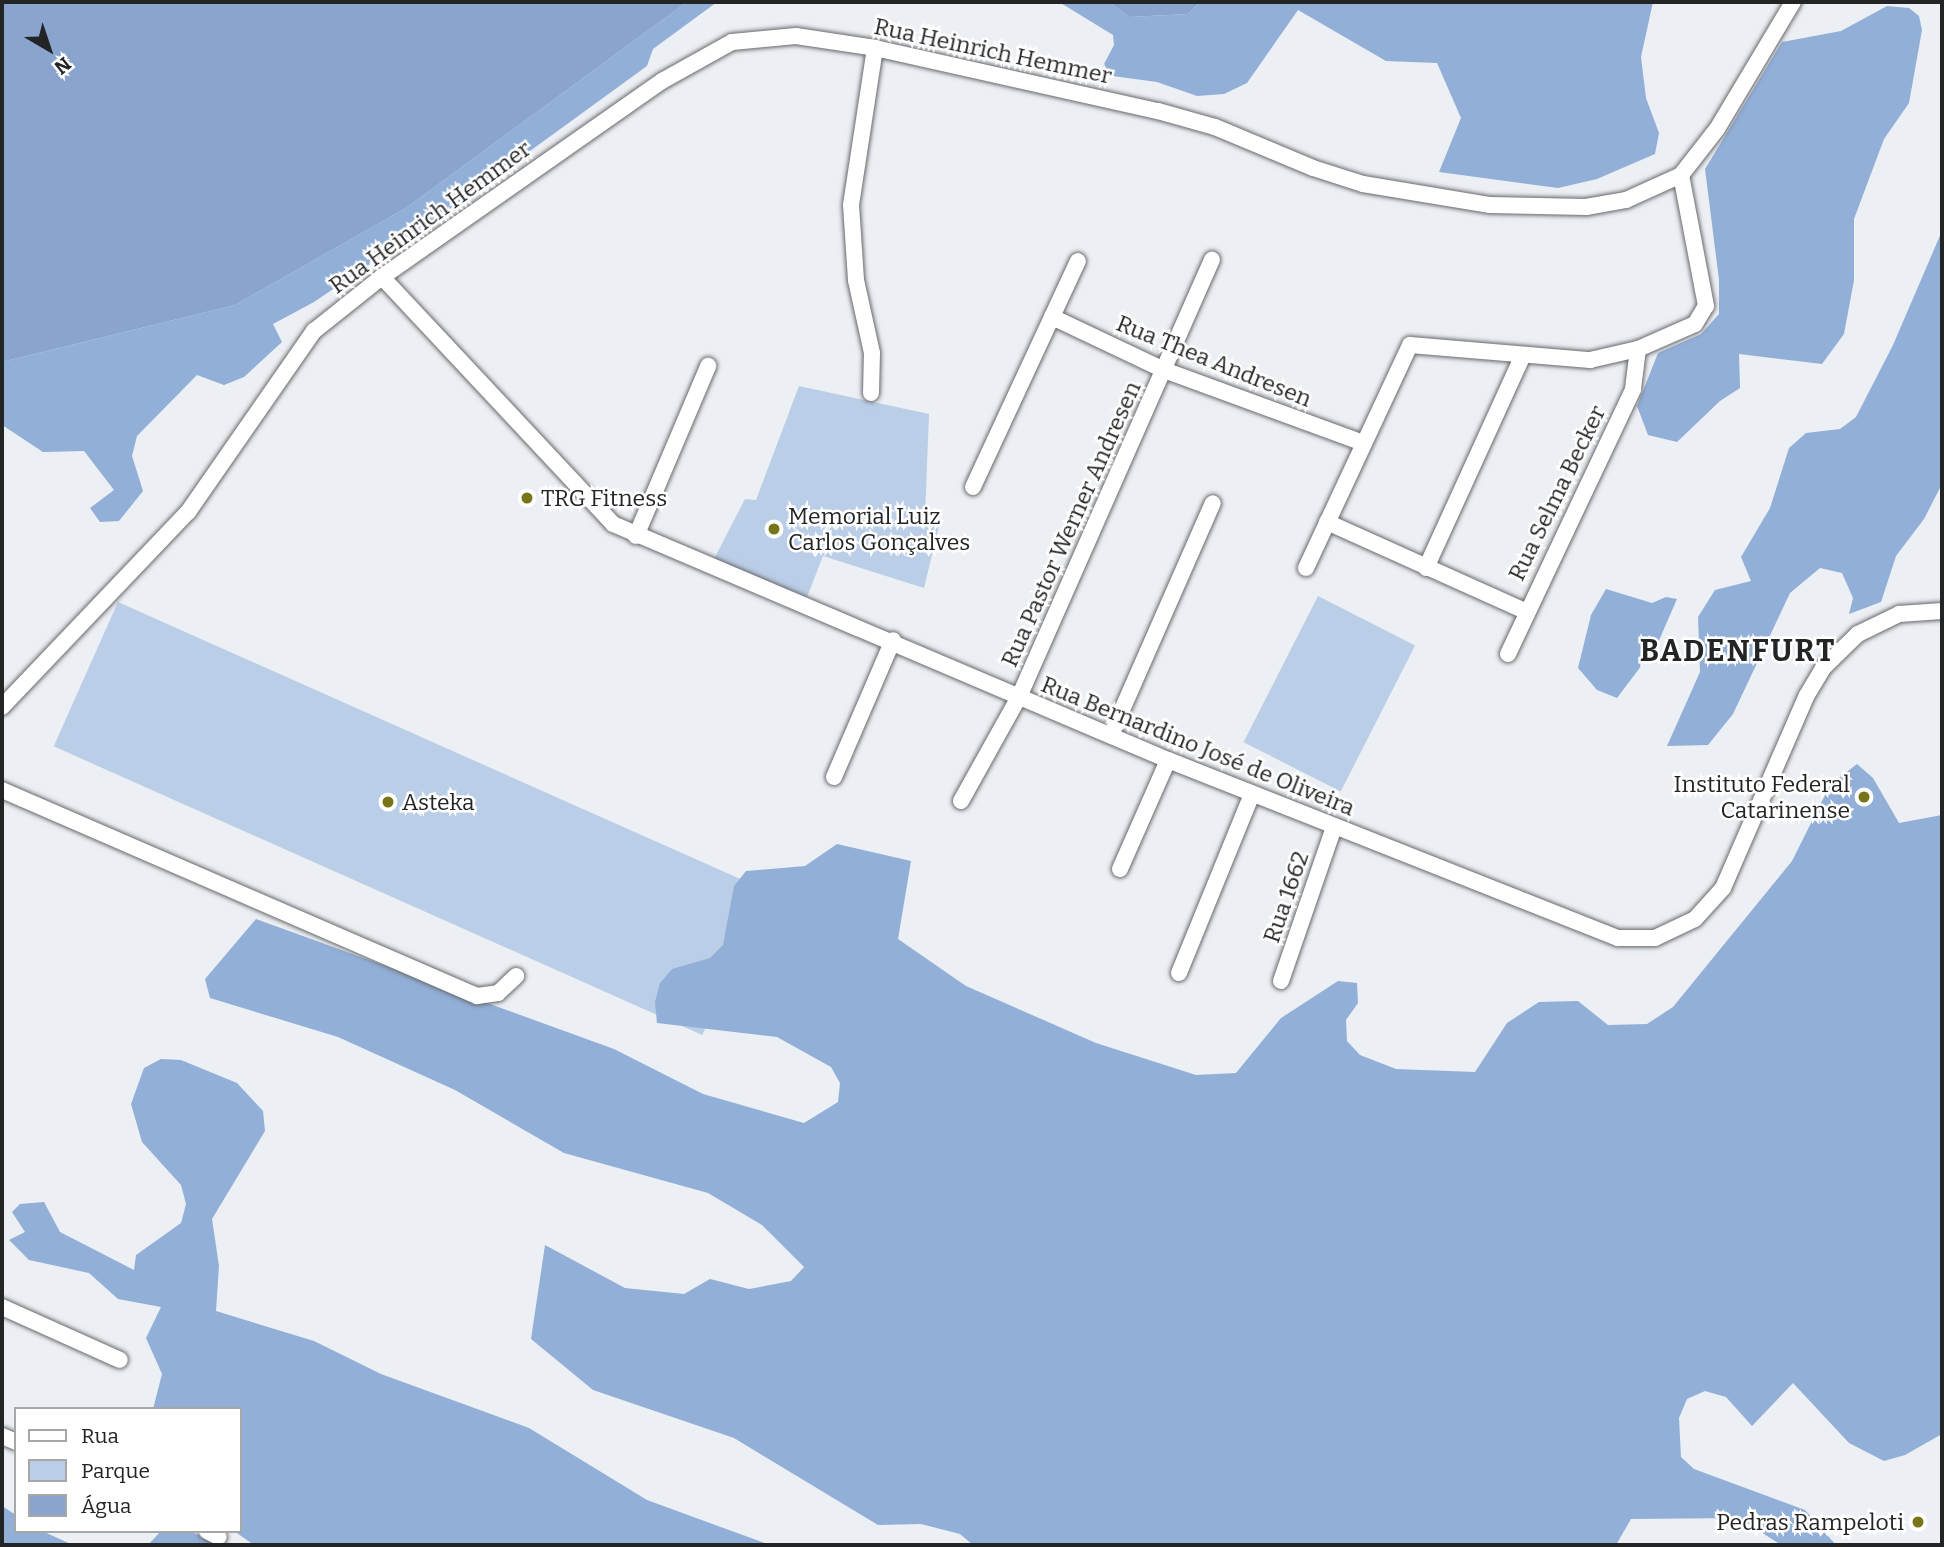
<!DOCTYPE html>
<meta charset="utf-8">
<style>
body{margin:0}
#map{position:relative;width:1944px;height:1547px;overflow:hidden;background:#eceff3;font-family:Bitter,serif}
div>[style]{position:absolute}
.green>*{inset:0;background:#bbcee7;transform-origin:0 0}
.forest>*{inset:0;background:#92afd8}
.water>*{inset:0;background:#89a5ce}
.roads{filter:drop-shadow(0 0 2px #67696c) drop-shadow(0 0 2px #67696c)}
.minor>*{height:16px;margin:-8px;padding:0 8px;transform-origin:8px;border-radius:8px;background:#fff}
.dots>*{width:19px;height:19px;translate:-50% -50%;box-sizing:border-box;border:4px solid #fff;border-radius:50%}
span{translate:-50% -50%;white-space:nowrap;text-align:center;line-height:1.15;-webkit-text-stroke:5px #fff;paint-order:stroke}
.street-label{font-size:23px;color:#232425}
.poi-label{font-size:23px;color:#232425}
.left{translate:0 -50%;text-align:left}
.right{translate:-100% -50%;text-align:right}
.district-label{font-size:30px;color:#232425;font-weight:700;letter-spacing:2px}
.frame{position:absolute;inset:0;border:4px solid #232425;pointer-events:none}
.legend{position:absolute;left:14px;top:1407px;width:228px;height:126px;box-sizing:border-box;background:#fff;border:2px solid #a7a7a8;margin:0;padding:9px 12px;list-style:none;font-size:21px;color:#232425}
.legend li{display:flex;align-items:center;gap:14px;height:35px}
.legend b{width:35px;border:2px solid #a7a7a8}
.north{position:absolute;left:14px;top:14px;width:70px;height:70px;-webkit-text-stroke:5px #fff;paint-order:stroke;rotate:141deg;font-size:19px;font-weight:700;line-height:28px;text-align:center;color:#232425}
.north::after{content:'';display:block;margin:auto;width:24px;height:32px;background:#232425;clip-path:polygon(50% 0,100% 100%,50% 72%,0 100%)}
</style>
<div id="map">
<div class="green">
<div style="clip-path:polygon(799px 386px,929px 414px,925px 517px,940px 522px,924px 588px,823px 556px,807px 597px,713px 561px,745px 499px,756px 500px)"></div>
<div style="left:1318px;top:596px;width:109px;height:164px;rotate:27deg"></div>
<div style="left:118px;top:602px;width:710px;height:158px;rotate:24deg"></div>
</div>
<div class="forest">
<div style="clip-path:polygon(687px 2px,717px 2px,653px 49px,647px 66px,435px 220px,314px 302px,273px 324px,282px 342px,244px 377px,224px 385px,197px 375px,137px 436px,132px 456px,143px 491px,119px 521px,100px 522px,90px 508px,114px 490px,84px 451px,43px 452px,2px 425px,2px 362px,235px 305px,406px 208px)"></div>
<div style="clip-path:polygon(1059px 2px,1109px 2px,1129px 17px,1188px 14px,1200px 2px,1653px 2px,1641px 57px,1646px 98px,1659px 133px,1655px 154px,1597px 179px,1558px 188px,1439px 172px,1461px 118px,1437px 63px,1386px 61px,1298px 10px,1247px 83px,1224px 94px,1197px 96px,1157px 82px,1105px 75px,1103px 66px,1114px 45px,1113px 35px)"></div>
<div style="clip-path:polygon(1887px 6px,1909px 8px,1919px 16px,1922px 30px,1909px 103px,1884px 139px,1854px 219px,1854px 280px,1844px 334px,1822px 364px,1739px 354px,1740px 388px,1720px 401px,1677px 442px,1648px 435px,1637px 406px,1658px 353px,1701px 334px,1719px 314px,1719px 280px,1705px 169px,1782px 42px,1841px 31px)"></div>
<div style="clip-path:polygon(1942px 231px,1942px 484px,1924px 519px,1896px 556px,1881px 602px,1849px 614px,1853px 598px,1842px 573px,1820px 568px,1790px 593px,1733px 714px,1708px 745px,1667px 746px,1700px 672px,1698px 617px,1715px 590px,1751px 581px,1741px 557px,1770px 508px,1789px 448px,1806px 433px,1840px 429px,1856px 417px,1893px 345px)"></div>
<div style="clip-path:polygon(1606px 589px,1652px 603px,1666px 597px,1677px 599px,1657px 645px,1617px 698px,1597px 690px,1578px 668px,1591px 615px)"></div>
<div style="clip-path:polygon(1857px 764px,1873px 778px,1899px 823px,1942px 815px,1942px 1434px,1905px 1455px,1884px 1461px,1849px 1443px,1793px 1383px,1752px 1426px,1726px 1397px,1705px 1391px,1687px 1399px,1679px 1418px,1681px 1457px,1694px 1469px,1805px 1510px,1836px 1545px,1781px 1545px,1739px 1518px,1631px 1519px,1616px 1545px,973px 1545px,960px 1534px,921px 1524px,878px 1525px,734px 1438px,593px 1390px,531px 1339px,545px 1245px,625px 1288px,684px 1294px,710px 1279px,749px 1289px,791px 1281px,804px 1267px,762px 1225px,708px 1193px,564px 1153px,455px 1090px,338px 1037px,210px 998px,205px 979px,256px 919px,614px 1049px,703px 1094px,804px 1123px,838px 1102px,840px 1083px,831px 1067px,777px 1037px,657px 1023px,655px 1002px,660px 983px,672px 969px,710px 958px,723px 945px,734px 886px,746px 871px,805px 866px,837px 844px,911px 861px,898px 939px,966px 986px,1096px 1043px,1196px 1075px,1236px 1073px,1281px 1018px,1338px 981px,1357px 983px,1358px 1003px,1346px 1020px,1347px 1041px,1360px 1055px,1396px 1069px,1475px 1072px,1507px 1023px,1539px 1002px,1578px 1001px,1608px 1025px,1647px 1024px,1673px 1007px,1792px 861px,1830px 785px)"></div>
<div style="clip-path:polygon(161px 1059px,181px 1060px,237px 1083px,263px 1111px,265px 1131px,212px 1219px,219px 1266px,216px 1311px,314px 1341px,381px 1374px,529px 1428px,647px 1500px,770px 1545px,254px 1545px,234px 1531px,240px 1531px,240px 1409px,153px 1409px,162px 1374px,146px 1338px,161px 1307px,118px 1299px,89px 1273px,29px 1260px,9px 1240px,25px 1232px,12px 1212px,20px 1204px,44px 1202px,60px 1232px,134px 1270px,136px 1255px,181px 1223px,186px 1204px,181px 1185px,142px 1142px,131px 1104px,144px 1068px)"></div>
<div style="clip-path:polygon(2px 1506px,16px 1515px,16px 1531px,42px 1531px,73px 1545px,2px 1545px)"></div>
<div style="clip-path:polygon(161px 1531px,189px 1531px,217px 1543px,148px 1545px)"></div>
</div>
<div class="water">
<div style="clip-path:polygon(2px 2px,687px 2px,406px 208px,235px 305px,2px 362px)"></div>
<div style="clip-path:polygon(1109px 2px,1200px 2px,1188px 14px,1129px 17px)"></div>
</div>
<div class="roads">
<div class="minor">
<div style="left:382px;top:277px;width:338px;rotate:46.9deg"></div>
<div style="left:613px;top:524px;width:603px;rotate:23.04deg"></div>
<div style="left:1168px;top:760px;width:484px;rotate:21.6deg"></div>
<div style="left:1618px;top:938px;width:37px"></div>
<div style="left:1655px;top:938px;width:44px;rotate:-25.4deg"></div>
<div style="left:1695px;top:919px;width:42px;rotate:-47.9deg"></div>
<div style="left:1723px;top:888px;width:210px;rotate:-66.5deg"></div>
<div style="left:1807px;top:695px;width:31px;rotate:-59deg"></div>
<div style="left:1823px;top:668px;width:49px;rotate:-44.2deg"></div>
<div style="left:1858px;top:634px;width:46px;rotate:-26deg"></div>
<div style="left:1899px;top:614px;width:43px;rotate:-4deg"></div>
<div style="left:1052px;top:317px;width:124px;rotate:25.3deg"></div>
<div style="left:1164px;top:370px;width:210px;rotate:20.1deg"></div>
<div style="left:871px;top:393px;width:40px;rotate:-88.6deg"></div>
<div style="left:872px;top:353px;width:75px;rotate:-102.4deg"></div>
<div style="left:856px;top:280px;width:75px;rotate:-93.8deg"></div>
<div style="left:851px;top:205px;width:159px;rotate:-81.3deg"></div>
<div style="left:973px;top:487px;width:249px;rotate:-65.1deg"></div>
<div style="left:1327px;top:522px;width:217px;rotate:24.2deg"></div>
<div style="left:636px;top:536px;width:185px;rotate:-67deg"></div>
<div style="left:1306px;top:568px;width:246px;rotate:-65deg"></div>
<div style="left:1410px;top:345px;width:181px;rotate:4.8deg"></div>
<div style="left:1590px;top:360px;width:49px;rotate:-12.9deg"></div>
<div style="left:1638px;top:349px;width:62px;rotate:-23.7deg"></div>
<div style="left:1695px;top:324px;width:21px;rotate:-59deg"></div>
<div style="left:1706px;top:306px;width:133px;rotate:-100.8deg"></div>
<div style="left:1426px;top:568px;width:234px;rotate:-65.5deg"></div>
<div style="left:1508px;top:654px;width:293px;rotate:-64.7deg"></div>
<div style="left:1633px;top:389px;width:40px;rotate:-82.9deg"></div>
<div style="left:2px;top:707px;width:269px;rotate:-46.4deg"></div>
<div style="left:188px;top:512px;width:221px;rotate:-55.2deg"></div>
<div style="left:314px;top:331px;width:87px;rotate:-38.5deg"></div>
<div style="left:382px;top:277px;width:342px;rotate:-35deg"></div>
<div style="left:662px;top:81px;width:80px;rotate:-29.1deg"></div>
<div style="left:732px;top:42px;width:64px;rotate:-5.4deg"></div>
<div style="left:796px;top:36px;width:80px;rotate:8.6deg"></div>
<div style="left:875px;top:48px;width:290px;rotate:12.6deg"></div>
<div style="left:1158px;top:111px;width:59px;rotate:15.7deg"></div>
<div style="left:1215px;top:127px;width:106px;rotate:22.7deg"></div>
<div style="left:1313px;top:168px;width:52px;rotate:17.7deg"></div>
<div style="left:1363px;top:184px;width:129px;rotate:9.4deg"></div>
<div style="left:1490px;top:205px;width:96px;rotate:1.2deg"></div>
<div style="left:1586px;top:207px;width:41px;rotate:-9.9deg"></div>
<div style="left:1626px;top:200px;width:60px;rotate:-24.4deg"></div>
<div style="left:1681px;top:175px;width:58px;rotate:-52deg"></div>
<div style="left:1717px;top:129px;width:148px;rotate:-59.1deg"></div>
<div style="left:1111px;top:735px;width:253px;rotate:-66.3deg"></div>
<div style="left:834px;top:777px;width:149px;rotate:-66.7deg"></div>
<div style="left:2px;top:790px;width:518px;rotate:23.45deg"></div>
<div style="left:477px;top:996px;width:21px;rotate:-8deg"></div>
<div style="left:498px;top:993px;width:25px;rotate:-43deg"></div>
<div style="left:961px;top:801px;width:119px;rotate:-60.9deg"></div>
<div style="left:1019px;top:697px;width:478px;rotate:-66.2deg"></div>
<div style="left:1120px;top:869px;width:119px;rotate:-66.2deg"></div>
<div style="left:1179px;top:973px;width:193px;rotate:-67.8deg"></div>
<div style="left:1281px;top:981px;width:163px;rotate:-71deg"></div>
<div style="left:2px;top:1307px;width:129px;rotate:24.2deg"></div>
<div style="left:2px;top:1436px;width:15px;rotate:23deg"></div>
<div style="left:207px;top:1531px;width:13px;rotate:27deg"></div>
</div>
</div>
<div class="dots">
<div style="left:527px;top:498px;background:#787418"></div>
<div style="left:774px;top:529px;background:#787418"></div>
<div style="left:1864px;top:797px;background:#787418"></div>
<div style="left:388px;top:802px;background:#787418"></div>
<div style="left:1918px;top:1522px;background:#787418"></div>
</div>
<div class="street-label">
<span style="left:993px;top:51px;rotate:12deg">Rua Heinrich Hemmer</span>
<span style="left:430px;top:217px;rotate:-36deg">Rua Heinrich Hemmer</span>
<span style="left:1214px;top:361px;rotate:22deg">Rua Thea Andresen</span>
<span style="left:1557px;top:493px;rotate:-64deg">Rua Selma Becker</span>
<span style="left:1071px;top:524px;rotate:-66deg">Rua Pastor Werner Andresen</span>
<span style="left:1198px;top:746px;rotate:22deg">Rua Bernardino José de Oliveira</span>
<span style="left:1286px;top:897px;rotate:-71deg">Rua 1662</span>
</div>
<div class="poi-label">
<span class="left" style="left:541px;top:498px">TRG Fitness</span>
<span class="left" style="left:788px;top:529px">Memorial Luiz<br>Carlos Gonçalves</span>
<span class="right" style="left:1850px;top:797px">Instituto Federal<br>Catarinense</span>
<span class="left" style="left:402px;top:802px">Asteka</span>
<span class="right" style="left:1904px;top:1522px">Pedras Rampeloti</span>
</div>
<div class="district-label">
<span style="left:1738px;top:651px">BADENFURT</span>
</div>
<div class="frame"></div>
<ul class="legend">
<li><b style="height:9px;background:#fff"></b>Rua</li>
<li><b style="height:19px;background:#bbcee7"></b>Parque</li>
<li><b style="height:19px;background:#89a5ce"></b>Água</li>
</ul>
<div class="north">N</div>
</div>
